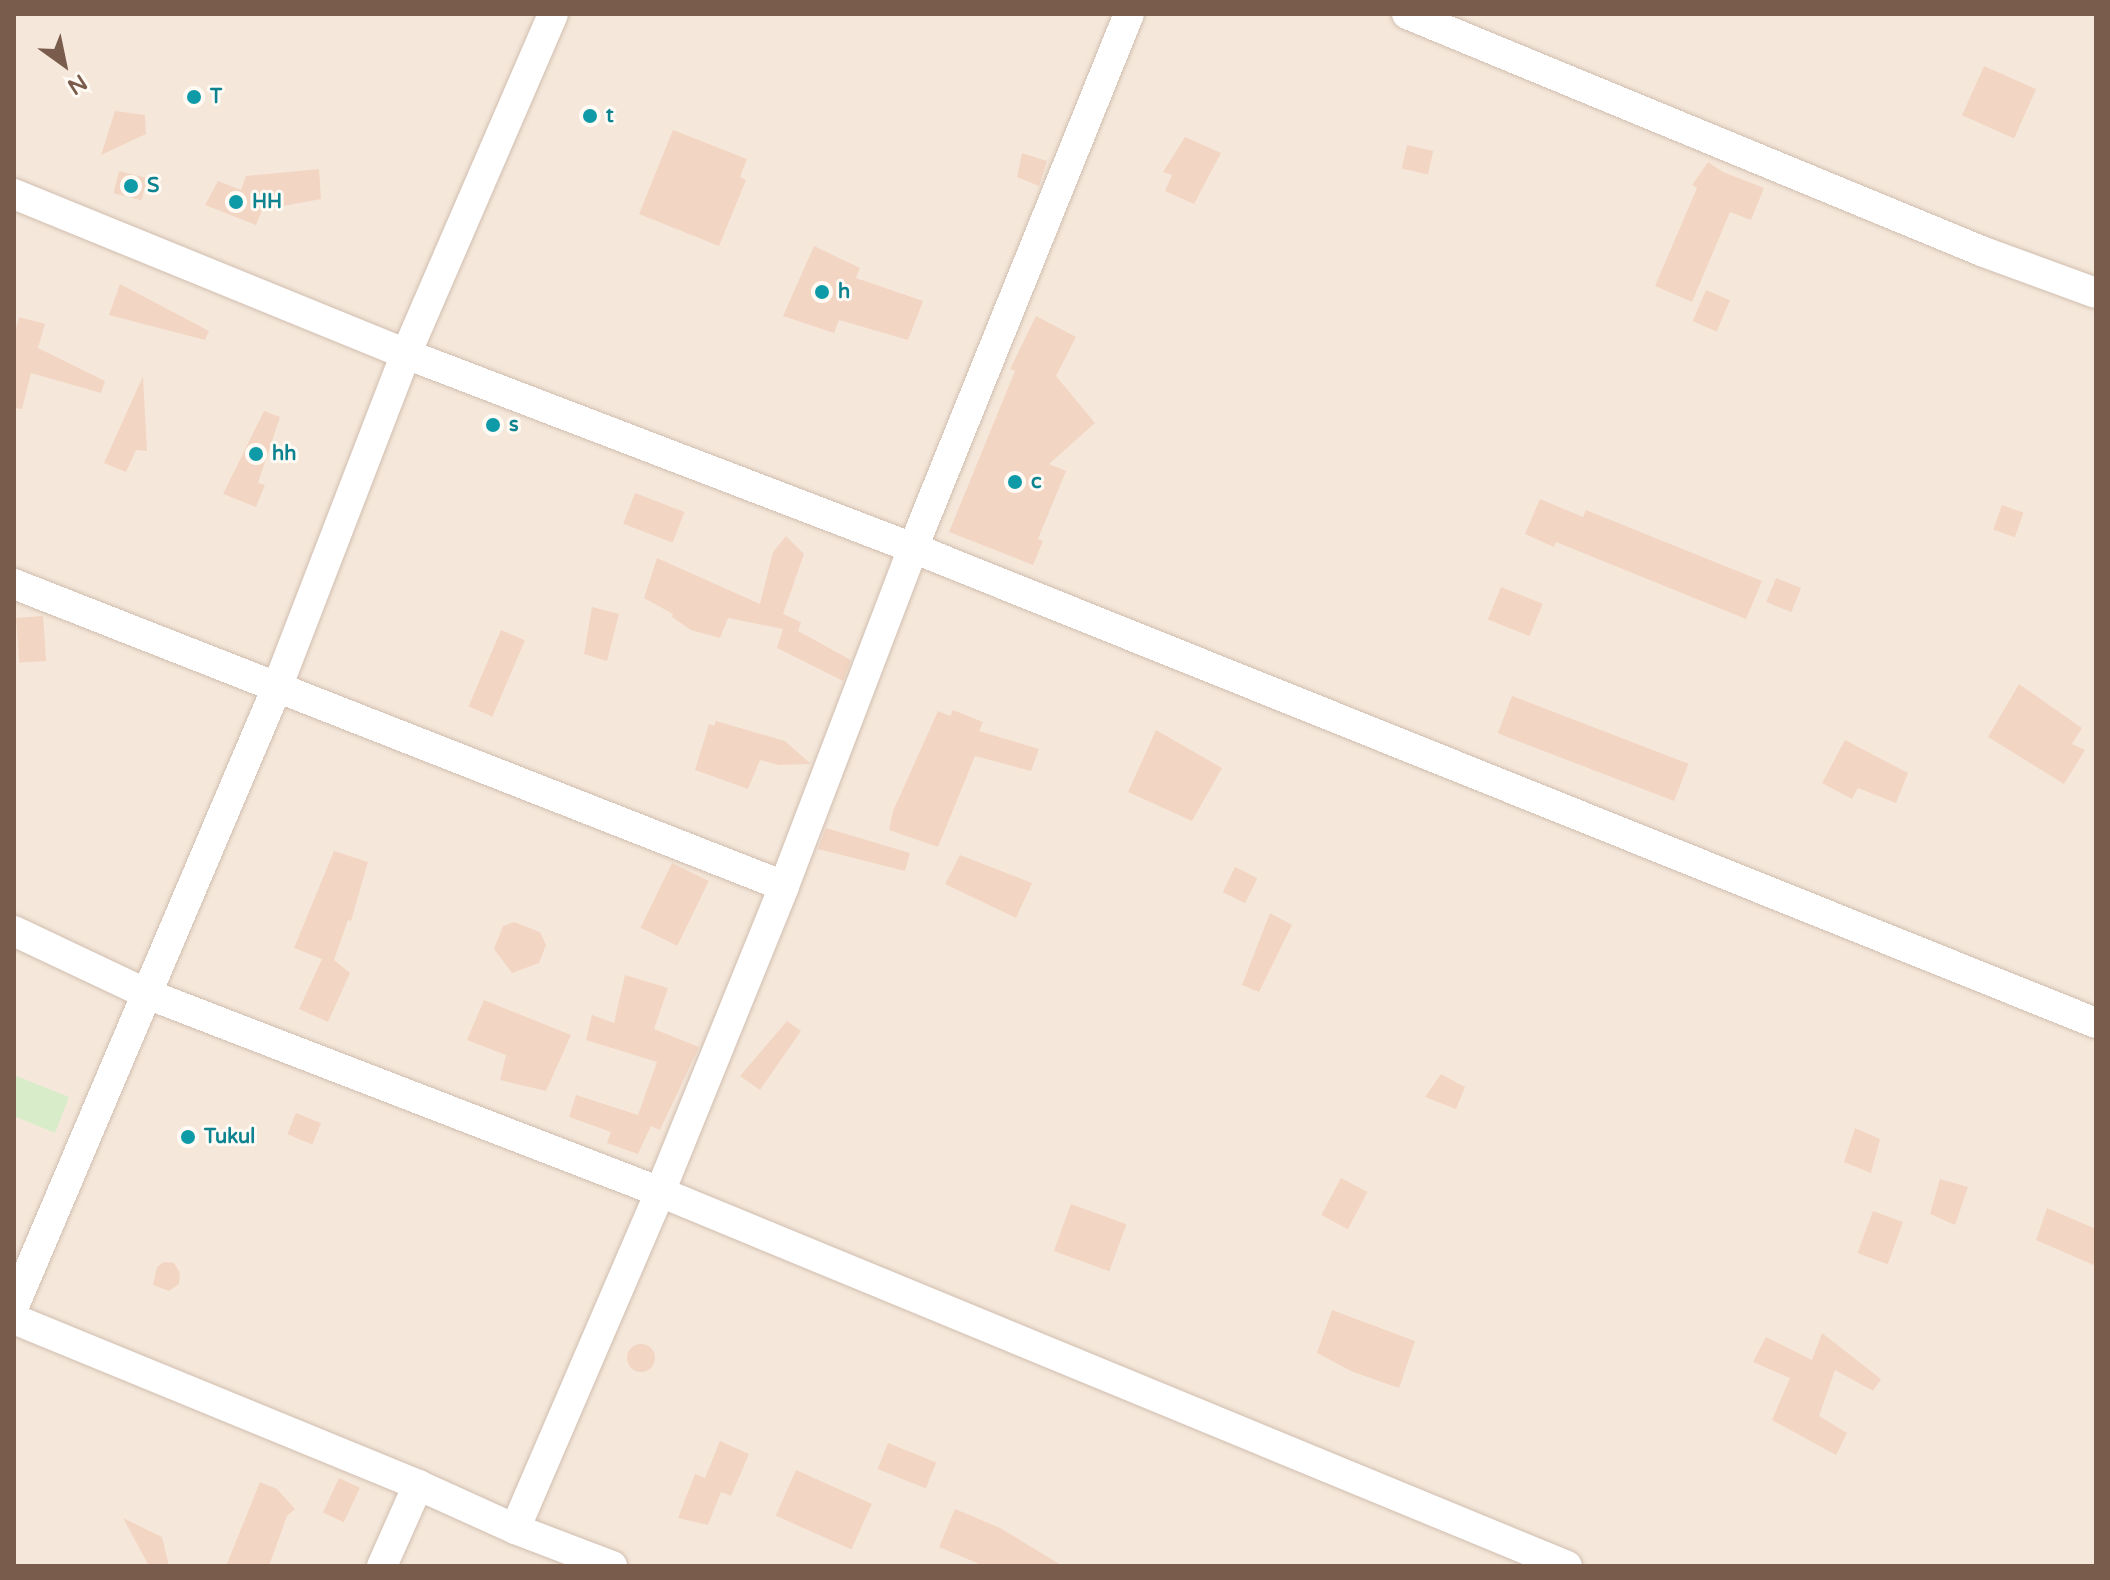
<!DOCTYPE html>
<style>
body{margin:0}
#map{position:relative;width:2110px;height:1580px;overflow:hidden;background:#fdf6ec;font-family:"Varela Round",sans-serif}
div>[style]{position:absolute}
.residential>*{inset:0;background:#f5e8da;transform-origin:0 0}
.green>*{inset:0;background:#d8ecc9}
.building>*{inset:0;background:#f3d5c3;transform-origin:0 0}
.round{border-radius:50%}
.roads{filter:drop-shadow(0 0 2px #d1beb0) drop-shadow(0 0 2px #d1beb0)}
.street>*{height:30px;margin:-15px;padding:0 15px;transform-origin:15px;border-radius:15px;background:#fff}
.dots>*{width:22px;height:22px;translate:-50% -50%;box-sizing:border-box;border:4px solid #fffaf3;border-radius:50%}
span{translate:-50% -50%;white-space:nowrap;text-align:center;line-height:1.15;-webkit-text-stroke:6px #fffaf3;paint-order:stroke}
.culture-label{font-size:20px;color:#0d838f;font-weight:700}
.left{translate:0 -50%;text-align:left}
.frame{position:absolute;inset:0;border:16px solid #7a5c4d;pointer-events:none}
.north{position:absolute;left:24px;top:24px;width:80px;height:80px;-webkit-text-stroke:6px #fffaf3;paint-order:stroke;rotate:147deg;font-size:22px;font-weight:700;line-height:32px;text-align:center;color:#7a5c4d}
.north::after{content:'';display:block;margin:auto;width:28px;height:36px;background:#7a5c4d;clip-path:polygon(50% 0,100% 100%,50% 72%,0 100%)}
</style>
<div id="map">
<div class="residential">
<div style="left:14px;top:14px;width:2082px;height:1552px"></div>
</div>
<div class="green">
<div style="clip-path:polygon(14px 1075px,69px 1097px,55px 1133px,14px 1116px)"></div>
</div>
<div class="building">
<div style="left:1984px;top:66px;width:57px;height:54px;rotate:24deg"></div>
<div style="clip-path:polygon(115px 111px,145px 115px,146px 134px,101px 155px)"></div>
<div style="clip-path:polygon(673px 130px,747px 159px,740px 177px,746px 180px,719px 246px,639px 214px)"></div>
<div style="clip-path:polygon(1185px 137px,1221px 153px,1194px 204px,1165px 191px,1172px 175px,1163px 172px)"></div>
<div style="left:1407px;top:145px;width:27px;height:24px;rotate:13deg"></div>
<div style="clip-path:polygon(1022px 153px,1047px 161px,1039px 186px,1017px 177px)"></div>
<div style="clip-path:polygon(1708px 162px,1723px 172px,1764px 188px,1751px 220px,1730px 212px,1692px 302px,1655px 286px,1697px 188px,1692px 185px)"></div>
<div style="clip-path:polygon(319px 169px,321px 199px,262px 210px,256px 225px,205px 205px,218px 181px,241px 190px,246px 176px)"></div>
<div style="left:119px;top:171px;width:29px;height:23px;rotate:14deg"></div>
<div style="clip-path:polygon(814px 246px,860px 268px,856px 278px,923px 301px,908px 340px,839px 320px,834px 333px,783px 316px)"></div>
<div style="clip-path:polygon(120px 284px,209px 331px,205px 340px,109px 315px)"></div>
<div style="left:1706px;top:290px;width:26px;height:34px;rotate:23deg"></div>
<div style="clip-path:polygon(1036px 316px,1076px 337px,1056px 376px,1095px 423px,1049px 464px,1066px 471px,1038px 539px,1043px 541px,1033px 565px,949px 532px,1015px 371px,1010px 369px)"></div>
<div style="clip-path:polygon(19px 317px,45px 324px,38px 348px,105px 381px,101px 393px,31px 373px,22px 409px,14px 408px,14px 335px)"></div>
<div style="clip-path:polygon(143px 376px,147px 451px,136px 450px,126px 472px,104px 463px)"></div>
<div style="clip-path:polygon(264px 411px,280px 417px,258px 483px,265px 485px,256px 507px,223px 494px)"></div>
<div style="left:635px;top:493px;width:53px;height:33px;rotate:21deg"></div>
<div style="clip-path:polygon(1540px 499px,1583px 517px,1586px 510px,1762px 581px,1746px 619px,1556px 542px,1554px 547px,1525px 534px)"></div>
<div style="left:2002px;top:505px;width:23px;height:26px;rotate:20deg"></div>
<div style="clip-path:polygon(786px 536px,804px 554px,783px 614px,801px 622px,798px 631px,851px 660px,843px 681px,777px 648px,783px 629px,728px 618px,720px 638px,691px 630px,672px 617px,673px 614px,644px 598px,657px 558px,760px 604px,773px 552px)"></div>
<div style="left:1776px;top:578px;width:27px;height:26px;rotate:22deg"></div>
<div style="left:1501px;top:587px;width:45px;height:35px;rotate:22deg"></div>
<div style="clip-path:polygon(592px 607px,619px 614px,607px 661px,584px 654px)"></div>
<div style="left:43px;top:616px;width:45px;height:27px;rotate:86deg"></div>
<div style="left:501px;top:630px;width:26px;height:83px;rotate:23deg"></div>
<div style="clip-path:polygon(2019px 684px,2082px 728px,2072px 744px,2085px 750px,2064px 784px,1988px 737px)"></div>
<div style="left:1512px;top:696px;width:189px;height:40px;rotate:21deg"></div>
<div style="clip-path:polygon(953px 710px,983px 722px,979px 731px,1039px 749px,1031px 771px,975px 756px,938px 847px,889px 830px,893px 811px,938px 711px,950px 716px)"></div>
<div style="clip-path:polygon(716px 721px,785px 741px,811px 764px,779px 765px,760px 760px,748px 789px,695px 770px,709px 724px,714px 726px)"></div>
<div style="clip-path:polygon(1156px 730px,1222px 768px,1192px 821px,1128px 792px)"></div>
<div style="clip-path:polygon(1845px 740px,1908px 773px,1896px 803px,1858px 788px,1852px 799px,1822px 783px)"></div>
<div style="clip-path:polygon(826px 828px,910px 853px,905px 871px,818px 849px)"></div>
<div style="clip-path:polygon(334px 851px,368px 862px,351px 921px,348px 920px,334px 960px,350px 973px,328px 1022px,299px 1009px,322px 959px,294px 948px)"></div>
<div style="clip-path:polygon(960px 855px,1032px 883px,1016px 918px,945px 884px)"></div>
<div style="left:672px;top:863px;width:41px;height:72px;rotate:26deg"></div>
<div style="left:1235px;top:867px;width:25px;height:28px;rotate:26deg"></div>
<div style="clip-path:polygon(1270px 913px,1292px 925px,1259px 992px,1242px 985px)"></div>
<div style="clip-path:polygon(514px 922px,540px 932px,546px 945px,539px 963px,512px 973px,494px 949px,503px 926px)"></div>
<div style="clip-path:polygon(625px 975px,668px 988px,654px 1029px,699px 1047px,660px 1130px,651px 1126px,638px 1154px,607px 1143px,611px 1132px,569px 1117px,576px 1095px,638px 1115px,657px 1062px,586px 1040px,592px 1015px,614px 1023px)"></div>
<div style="clip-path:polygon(484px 1000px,571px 1035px,546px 1091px,500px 1080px,506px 1055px,467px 1040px)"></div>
<div style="clip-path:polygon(787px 1021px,801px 1031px,760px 1090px,740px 1076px)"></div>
<div style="clip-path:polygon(1441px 1074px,1465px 1087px,1456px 1109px,1425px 1097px)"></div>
<div style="left:296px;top:1113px;width:27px;height:23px;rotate:22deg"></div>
<div style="clip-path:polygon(1855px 1128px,1880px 1139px,1871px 1173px,1844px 1162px)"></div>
<div style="left:1341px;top:1178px;width:30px;height:42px;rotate:28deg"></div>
<div style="clip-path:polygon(1940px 1179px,1968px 1187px,1955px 1225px,1930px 1214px)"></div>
<div style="left:1071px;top:1204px;width:59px;height:50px;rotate:20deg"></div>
<div style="clip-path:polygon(2047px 1208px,2096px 1229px,2096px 1266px,2036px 1240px)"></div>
<div style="left:1873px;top:1211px;width:32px;height:45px;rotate:20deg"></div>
<div style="clip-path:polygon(164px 1262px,174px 1263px,180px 1273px,179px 1284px,169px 1291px,153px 1285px,157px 1267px)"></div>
<div style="clip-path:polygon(1332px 1310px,1415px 1341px,1399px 1388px,1353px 1372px,1317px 1353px)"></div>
<div style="clip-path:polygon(1822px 1333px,1881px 1379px,1873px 1391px,1835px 1370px,1819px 1416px,1847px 1433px,1836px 1455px,1772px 1420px,1790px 1378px,1753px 1362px,1766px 1337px,1812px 1360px)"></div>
<div class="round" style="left:627px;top:1344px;width:28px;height:28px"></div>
<div style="clip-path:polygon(720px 1441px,749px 1454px,731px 1496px,721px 1492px,708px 1525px,678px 1518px,695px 1474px,705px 1478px)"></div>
<div style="left:888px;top:1443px;width:52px;height:28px;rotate:22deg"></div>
<div style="left:796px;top:1470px;width:83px;height:50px;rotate:24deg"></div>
<div style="left:339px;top:1478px;width:23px;height:38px;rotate:25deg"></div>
<div style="clip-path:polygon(260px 1482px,277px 1489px,295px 1509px,287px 1516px,269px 1566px,226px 1566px)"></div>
<div style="clip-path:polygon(955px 1509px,1000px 1528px,1063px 1566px,984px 1566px,939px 1547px)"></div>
<div style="clip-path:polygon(123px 1518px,162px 1537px,169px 1566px,149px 1566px)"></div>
</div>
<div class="roads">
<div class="street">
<div style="left:1407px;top:14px;width:624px;rotate:22.42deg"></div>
<div style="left:1984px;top:252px;width:119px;rotate:20.1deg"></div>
<div style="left:14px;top:194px;width:423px;rotate:22.2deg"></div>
<div style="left:406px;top:354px;width:543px;rotate:20.94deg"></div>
<div style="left:913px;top:548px;width:1275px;rotate:21.88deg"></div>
<div style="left:14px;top:584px;width:827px;rotate:21.42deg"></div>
<div style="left:14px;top:931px;width:147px;rotate:25.3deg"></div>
<div style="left:147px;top:994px;width:550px;rotate:21.1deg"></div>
<div style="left:660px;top:1192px;width:981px;rotate:22.41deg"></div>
<div style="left:14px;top:1306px;width:675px;rotate:-66.97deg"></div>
<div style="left:278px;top:685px;width:355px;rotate:-68.9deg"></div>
<div style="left:406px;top:354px;width:370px;rotate:-66.6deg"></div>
<div style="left:14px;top:1319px;width:437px;rotate:22.3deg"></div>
<div style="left:515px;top:1529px;width:367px;rotate:-66.7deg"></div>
<div style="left:660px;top:1192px;width:330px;rotate:-67.9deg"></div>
<div style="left:784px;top:886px;width:362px;rotate:-69.1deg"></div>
<div style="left:913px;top:548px;width:576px;rotate:-67.98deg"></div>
<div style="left:382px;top:1566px;width:89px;rotate:-66deg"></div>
<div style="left:418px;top:1485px;width:107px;rotate:24.4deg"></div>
<div style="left:515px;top:1529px;width:104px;rotate:20.9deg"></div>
</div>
</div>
<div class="dots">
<div style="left:194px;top:97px;background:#0f9aa8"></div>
<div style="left:590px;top:116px;background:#0f9aa8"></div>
<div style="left:131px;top:186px;background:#0f9aa8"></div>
<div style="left:236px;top:202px;background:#0f9aa8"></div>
<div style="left:822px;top:292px;background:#0f9aa8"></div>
<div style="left:493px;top:425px;background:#0f9aa8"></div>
<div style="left:256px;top:454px;background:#0f9aa8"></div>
<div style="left:1015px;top:482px;background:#0f9aa8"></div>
<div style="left:188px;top:1137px;background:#0f9aa8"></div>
</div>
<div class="culture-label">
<span class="left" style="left:210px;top:97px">T</span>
<span class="left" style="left:606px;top:116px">t</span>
<span class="left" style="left:147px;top:186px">S</span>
<span class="left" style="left:252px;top:202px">HH</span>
<span class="left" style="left:838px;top:292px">h</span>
<span class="left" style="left:509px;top:425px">s</span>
<span class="left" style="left:272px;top:454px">hh</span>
<span class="left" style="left:1031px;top:482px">c</span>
<span class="left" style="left:204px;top:1137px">Tukul</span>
</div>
<div class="frame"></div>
<div class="north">N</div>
</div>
